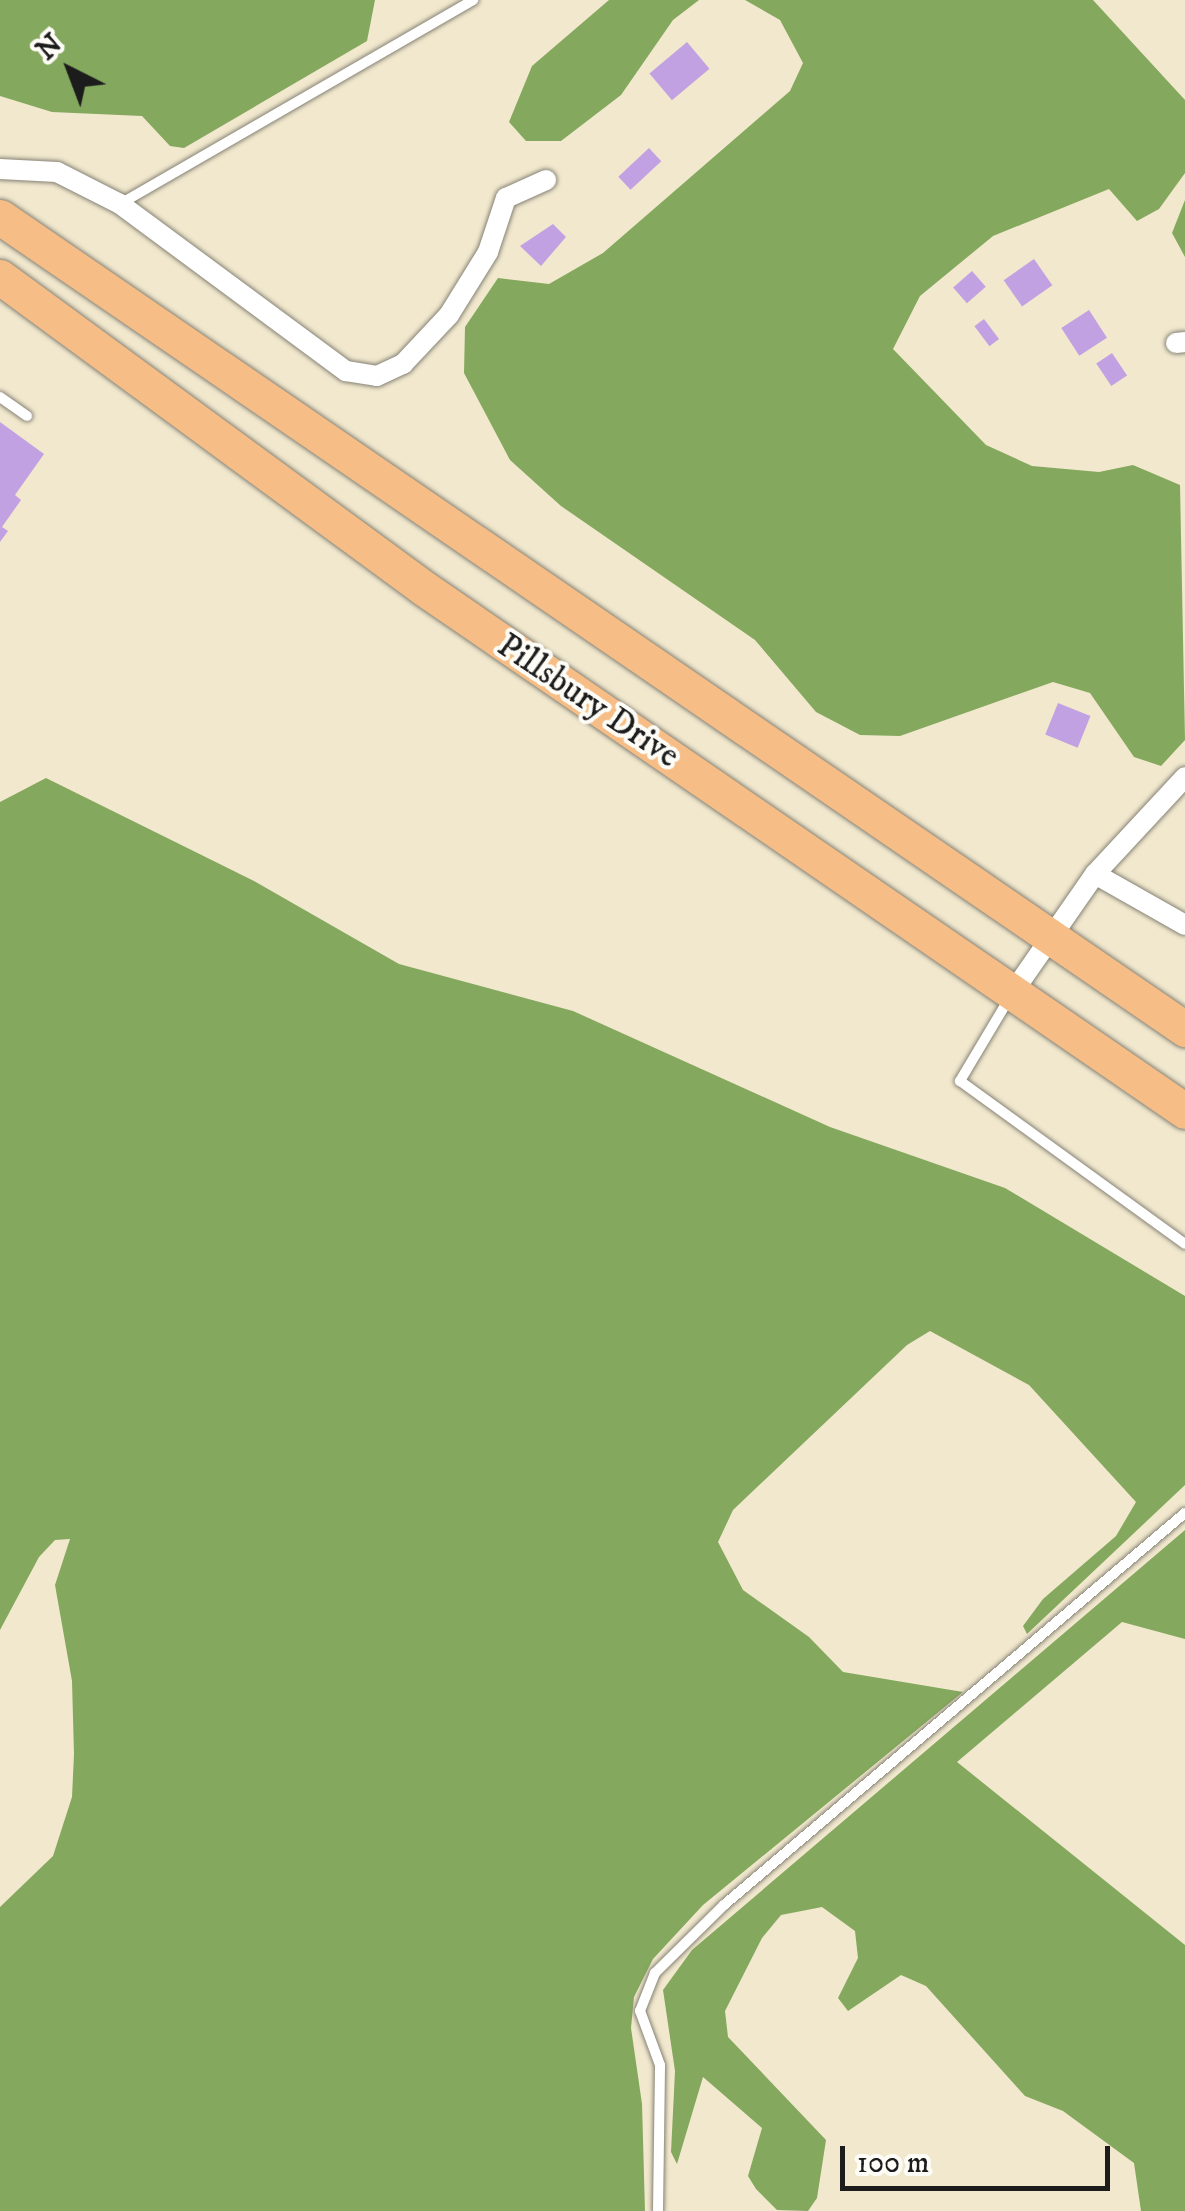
<!DOCTYPE html>
<style>
body{margin:0}
#map{position:relative;width:1185px;height:2211px;overflow:hidden;background:#f1e8ce;font-family:"IM FELL DW Pica",serif}
div>[style]{position:absolute}
.forest>*{inset:0;background:#84a85d}
.building>*{inset:0;background:#c2a1e3;transform-origin:0 0}
.roads{filter:drop-shadow(0 0 2px #868275) drop-shadow(0 0 2px #868275)}
.lane>*{height:10px;margin:-5px;padding:0 5px;transform-origin:5px;border-radius:5px;background:#fff}
.street>*{height:20px;margin:-10px;padding:0 10px;transform-origin:10px;border-radius:10px;background:#fff}
.highway>*{height:35px;margin:-17.5px;padding:0 17.5px;transform-origin:17.5px;border-radius:17.5px;background:#f6be86}
span{translate:-50% -50%;white-space:nowrap;text-align:center;line-height:1.15;-webkit-text-stroke:8px #fdfcf7;paint-order:stroke}
.street-label{font-size:35px;color:#1c1c1c}
.north{position:absolute;left:20px;top:20px;width:100px;height:100px;-webkit-text-stroke:8px #fdfcf7;paint-order:stroke;rotate:318deg;font-size:28px;font-weight:700;line-height:40px;text-align:center;color:#1c1c1c}
.north::after{content:'';display:block;margin:auto;width:35px;height:45px;background:#1c1c1c;clip-path:polygon(50% 0,100% 100%,50% 72%,0 100%)}
.scale{position:absolute;left:840px;top:2146px;width:270px;height:45px;box-sizing:border-box;border:5px solid #1c1c1c;border-top:0;padding-left:12px;font-size:30px;line-height:35px;white-space:nowrap;color:#1c1c1c;-webkit-text-stroke:8px #fdfcf7;paint-order:stroke}
</style>
<div id="map">
<div class="forest">
<div style="clip-path:polygon(0 0,375px 0,367px 41px,184px 148px,170px 146px,142px 116px,52px 112px,0 96px)"></div>
<div style="clip-path:polygon(609px 0,699px 0,673px 20px,621px 95px,561px 141px,526px 141px,509px 122px,532px 66px)"></div>
<div style="clip-path:polygon(745px 0,1093px 0,1185px 100px,1185px 173px,1159px 209px,1137px 221px,1109px 189px,993px 236px,920px 296px,893px 349px,986px 445px,1032px 466px,1099px 472px,1133px 465px,1180px 485px,1185px 740px,1161px 766px,1134px 757px,1090px 693px,1053px 682px,900px 736px,860px 735px,816px 712px,755px 640px,561px 506px,510px 460px,464px 373px,465px 327px,498px 278px,549px 284px,603px 253px,790px 91px,803px 63px,780px 20px)"></div>
<div style="clip-path:polygon(1185px 200px,1185px 257px,1172px 233px)"></div>
<div style="clip-path:polygon(46px 778px,254px 881px,399px 964px,573px 1011px,830px 1127px,1005px 1188px,1185px 1296px,1185px 1485px,1027px 1634px,1023px 1626px,1043px 1599px,1116px 1536px,1136px 1502px,1029px 1385px,930px 1331px,907px 1345px,733px 1510px,718px 1542px,743px 1590px,809px 1637px,843px 1672px,963px 1692px,703px 1905px,653px 1959px,634px 1997px,631px 2028px,642px 2104px,645px 2211px,0 2211px,0 1907px,53px 1856px,72px 1797px,74px 1754px,72px 1681px,55px 1585px,70px 1539px,55px 1540px,39px 1557px,0 1630px,0 802px)"></div>
<div style="clip-path:polygon(1185px 1530px,1185px 1639px,1122px 1622px,957px 1762px,1185px 1945px,1185px 2211px,1141px 2211px,1134px 2163px,1063px 2111px,1025px 2096px,926px 1986px,901px 1975px,848px 2011px,838px 1998px,858px 1958px,855px 1931px,822px 1907px,781px 1915px,762px 1938px,725px 2011px,728px 2037px,826px 2140px,817px 2198px,808px 2211px,777px 2210px,756px 2189px,748px 2176px,762px 2128px,703px 2077px,677px 2164px,671px 2152px,675px 2071px,663px 1990px,692px 1950px)"></div>
</div>
<div class="building">
<div style="left:687px;top:42px;width:35px;height:49px;rotate:50deg"></div>
<div style="left:649px;top:148px;width:18px;height:42px;rotate:47deg"></div>
<div style="clip-path:polygon(553px 224px,566px 237px,541px 266px,520px 246px)"></div>
<div style="left:1034px;top:259px;width:32px;height:37px;rotate:55deg"></div>
<div style="left:972px;top:271px;width:21px;height:25px;rotate:49deg"></div>
<div style="left:1089px;top:310px;width:33px;height:33px;rotate:57deg"></div>
<div style="left:984px;top:319px;width:25px;height:12px;rotate:53deg"></div>
<div style="left:1112px;top:353px;width:27px;height:19px;rotate:56deg"></div>
<div style="clip-path:polygon(0 422px,44px 454px,15px 495px,21px 500px,2px 527px,8px 531px,0 542px)"></div>
<div style="left:1058px;top:703px;width:35px;height:34px;rotate:22deg"></div>
</div>
<div class="roads">
<div class="lane">
<div style="left:120px;top:204px;width:408px;rotate:-30deg"></div>
<div style="left:0;top:397px;width:33px;rotate:35deg"></div>
<div style="left:1010px;top:997px;width:98px;rotate:120.8deg"></div>
<div style="left:960px;top:1081px;width:278px;rotate:35.9deg"></div>
<div style="left:658px;top:2211px;width:146px;rotate:-89.2deg"></div>
<div style="left:660px;top:2065px;width:58px;rotate:-110.3deg"></div>
<div style="left:640px;top:2011px;width:41px;rotate:-68.5deg"></div>
<div style="left:655px;top:1973px;width:97px;rotate:-44.6deg"></div>
<div style="left:724px;top:1905px;width:605px;rotate:-40.38deg"></div>
</div>
<div class="street">
<div style="left:0;top:169px;width:57px;rotate:3deg"></div>
<div style="left:57px;top:172px;width:71px;rotate:26.9deg"></div>
<div style="left:120px;top:204px;width:281px;rotate:36.5deg"></div>
<div style="left:346px;top:371px;width:31px;rotate:9deg"></div>
<div style="left:377px;top:376px;width:29px;rotate:-25deg"></div>
<div style="left:403px;top:364px;width:67px;rotate:-46.8deg"></div>
<div style="left:449px;top:315px;width:74px;rotate:-58.2deg"></div>
<div style="left:488px;top:252px;width:57px;rotate:-71.6deg"></div>
<div style="left:506px;top:198px;width:44px;rotate:-24.2deg"></div>
<div style="left:1176px;top:343px;width:9px;rotate:-6deg"></div>
<div style="left:1095px;top:874px;width:103px;rotate:29.5deg"></div>
<div style="left:1013px;top:992px;width:144px;rotate:-55.2deg"></div>
<div style="left:1095px;top:874px;width:132px;rotate:-47.1deg"></div>
</div>
<div class="highway">
<div style="left:0;top:217px;width:1437px;rotate:34.42deg"></div>
<div style="left:0;top:277px;width:527px;rotate:36.28deg"></div>
<div style="left:425px;top:589px;width:922px;rotate:34.48deg"></div>
</div>
</div>
<div class="street-label">
<span style="left:588px;top:701px;rotate:34deg">Pillsbury Drive</span>
</div>
<div class="north">N</div>
<div class="scale">100 m</div>
</div>
